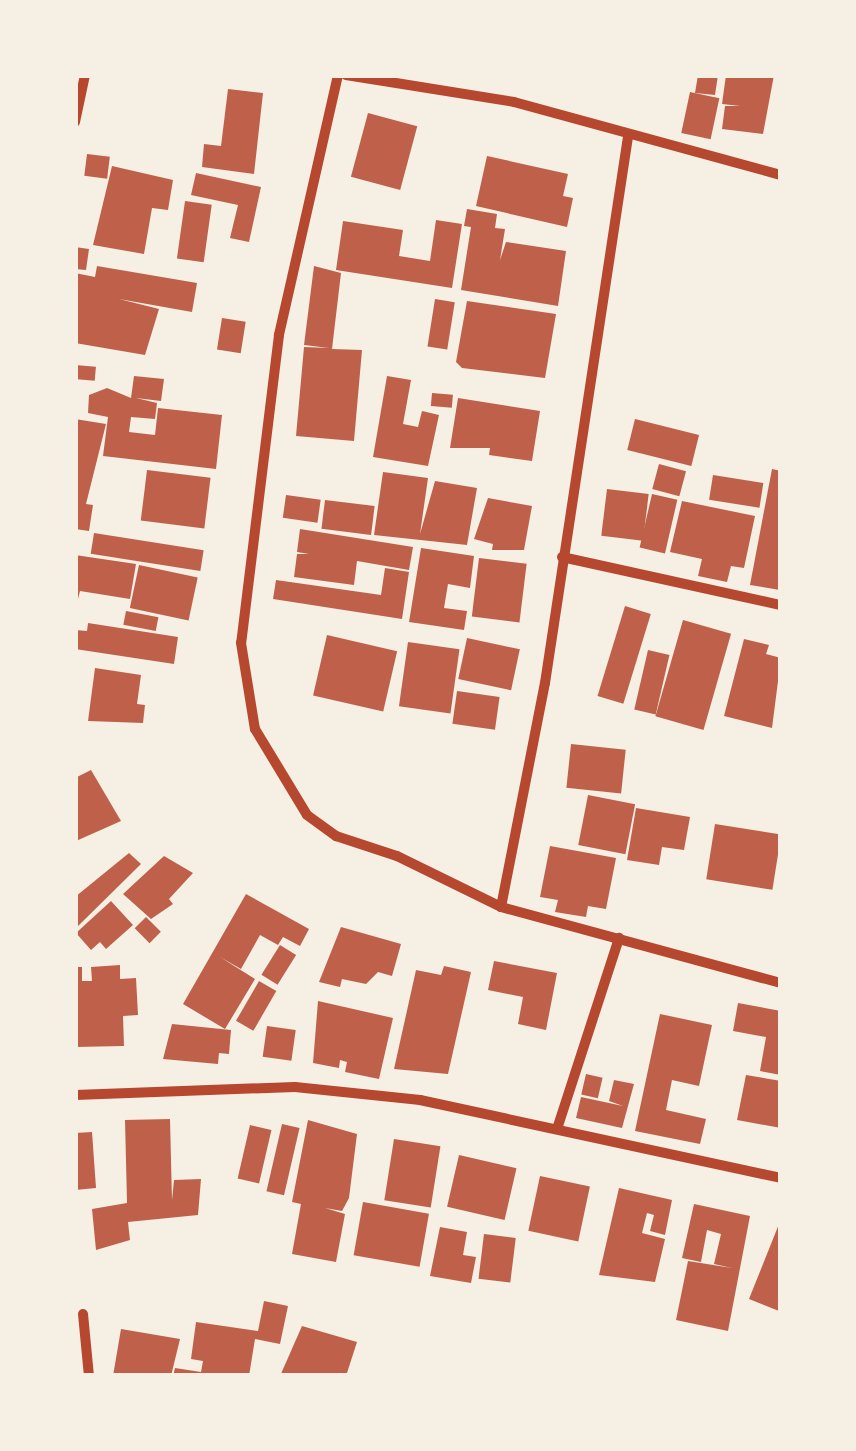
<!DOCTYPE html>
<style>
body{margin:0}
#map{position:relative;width:856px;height:1451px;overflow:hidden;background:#f6efe4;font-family:"Work Sans",sans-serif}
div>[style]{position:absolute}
.building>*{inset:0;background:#bf614a;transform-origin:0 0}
.minor>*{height:10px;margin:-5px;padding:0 5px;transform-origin:5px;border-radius:5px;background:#b5482f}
span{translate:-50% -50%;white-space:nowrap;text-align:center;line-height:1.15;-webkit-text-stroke:8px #f6efe4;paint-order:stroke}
.frame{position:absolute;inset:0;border:78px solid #f6efe4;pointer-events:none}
</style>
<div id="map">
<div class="building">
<div style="clip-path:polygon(698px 75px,718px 75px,715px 95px,695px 93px)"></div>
<div style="clip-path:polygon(726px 75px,774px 75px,763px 134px,722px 129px,725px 106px,740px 106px,722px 104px)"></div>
<div style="clip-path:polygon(228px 89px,263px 93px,254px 174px,202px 167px,204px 144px,221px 146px)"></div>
<div style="left:690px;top:92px;width:30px;height:42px;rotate:12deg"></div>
<div style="left:368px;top:113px;width:51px;height:66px;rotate:15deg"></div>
<div style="left:87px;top:154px;width:23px;height:22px;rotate:7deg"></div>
<div style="clip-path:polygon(487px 156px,568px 174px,563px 196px,573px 198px,567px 227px,476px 206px)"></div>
<div style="clip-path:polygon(112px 166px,173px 180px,168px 210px,152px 208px,144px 254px,93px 245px)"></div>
<div style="clip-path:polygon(196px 173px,261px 187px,249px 242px,230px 238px,238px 205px,191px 195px)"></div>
<div style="left:185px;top:201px;width:27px;height:58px;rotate:8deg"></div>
<div style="clip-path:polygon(467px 209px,497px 214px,495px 228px,505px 229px,500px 260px,506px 242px,566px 251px,558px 306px,461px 290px,471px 227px,464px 226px)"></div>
<div style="clip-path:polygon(436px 220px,462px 224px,452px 288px,336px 270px,343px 221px,403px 230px,399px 256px,430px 261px)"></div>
<div style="clip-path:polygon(75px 247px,89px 249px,86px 270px,75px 269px)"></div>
<div style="clip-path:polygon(97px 266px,197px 283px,192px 312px,119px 299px,159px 309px,145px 355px,75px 343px,75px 273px,95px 277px)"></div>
<div style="clip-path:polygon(314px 266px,341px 273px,332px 349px,362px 350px,354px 441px,296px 436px,304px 347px,329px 348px,304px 345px)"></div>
<div style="left:435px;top:299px;width:20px;height:48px;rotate:9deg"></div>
<div style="clip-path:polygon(467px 301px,556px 314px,545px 378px,462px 368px,456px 362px)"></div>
<div style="left:222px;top:318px;width:24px;height:32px;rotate:9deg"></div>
<div style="left:75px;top:365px;width:21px;height:14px;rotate:5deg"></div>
<div style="clip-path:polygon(134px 376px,164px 379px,161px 401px,136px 398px,157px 403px,155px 419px,131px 417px,129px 432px,155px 435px,158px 408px,222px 415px,216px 469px,103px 456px,108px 417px,88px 413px,89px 395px,107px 388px,131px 398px)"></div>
<div style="clip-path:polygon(387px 376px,411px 380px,403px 424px,418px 427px,422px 411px,439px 415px,428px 466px,373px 457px)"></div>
<div style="left:432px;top:393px;width:21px;height:13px;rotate:5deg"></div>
<div style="clip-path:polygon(458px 398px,540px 411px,532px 461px,489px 455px,490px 448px,450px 448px)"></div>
<div style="clip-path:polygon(75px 419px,106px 424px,86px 504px,93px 505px,89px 531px,75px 529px)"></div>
<div style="left:635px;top:419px;width:66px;height:32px;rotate:14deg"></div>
<div style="left:659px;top:464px;width:28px;height:26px;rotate:15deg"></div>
<div style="clip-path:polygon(772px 469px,781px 471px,780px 590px,750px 585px)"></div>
<div style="left:147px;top:470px;width:64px;height:51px;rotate:7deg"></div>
<div style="clip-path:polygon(383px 472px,428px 478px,420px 534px,435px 481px,477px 488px,467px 545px,374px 535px)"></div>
<div style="left:713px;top:475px;width:51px;height:25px;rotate:9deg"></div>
<div style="left:607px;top:489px;width:42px;height:47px;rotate:7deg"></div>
<div style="left:652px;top:494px;width:26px;height:55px;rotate:13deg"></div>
<div style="left:286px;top:495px;width:35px;height:23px;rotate:8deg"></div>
<div style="clip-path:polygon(488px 498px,532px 506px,524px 550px,492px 550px,493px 544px,474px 539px)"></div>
<div style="left:325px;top:500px;width:50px;height:29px;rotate:7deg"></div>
<div style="clip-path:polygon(682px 501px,755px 516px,744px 568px,731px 566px,727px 582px,698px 576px,702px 559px,670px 552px)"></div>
<div style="clip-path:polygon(300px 529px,413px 547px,409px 570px,357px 561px,354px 585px,294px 577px,297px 554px,309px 554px,297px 552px)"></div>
<div style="left:94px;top:533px;width:111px;height:21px;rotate:9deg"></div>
<div style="clip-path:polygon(421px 548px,474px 556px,470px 588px,448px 584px,444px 608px,467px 611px,464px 630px,409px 622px)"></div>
<div style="clip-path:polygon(75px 555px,136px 564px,130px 599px,80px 591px,75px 611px)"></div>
<div style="left:479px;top:558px;width:48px;height:59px;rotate:7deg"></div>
<div style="left:139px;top:565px;width:60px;height:44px;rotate:12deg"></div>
<div style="clip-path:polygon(385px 568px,409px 572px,402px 619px,273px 599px,276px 580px,381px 595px)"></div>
<div style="left:625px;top:606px;width:27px;height:94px;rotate:17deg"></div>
<div style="left:126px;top:611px;width:33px;height:14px;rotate:11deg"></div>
<div style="left:683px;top:620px;width:50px;height:100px;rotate:16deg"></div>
<div style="clip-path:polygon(88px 623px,178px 637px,174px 664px,75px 649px,75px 630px,87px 631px)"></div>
<div style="left:327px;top:635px;width:72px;height:62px;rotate:13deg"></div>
<div style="left:467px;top:638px;width:54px;height:42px;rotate:12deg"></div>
<div style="clip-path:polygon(744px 639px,769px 645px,766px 654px,781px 658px,772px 728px,724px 716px)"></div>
<div style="left:408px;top:642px;width:52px;height:65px;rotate:8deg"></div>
<div style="left:648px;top:650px;width:22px;height:61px;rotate:13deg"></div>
<div style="clip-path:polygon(95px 668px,141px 675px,137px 704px,145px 705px,143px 723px,88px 721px)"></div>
<div style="left:457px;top:691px;width:43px;height:33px;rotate:8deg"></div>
<div style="left:571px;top:744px;width:55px;height:44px;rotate:6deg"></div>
<div style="clip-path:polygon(91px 770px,121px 821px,76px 841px,75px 778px)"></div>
<div style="left:588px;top:795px;width:48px;height:51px;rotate:11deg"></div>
<div style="clip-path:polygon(636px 808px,690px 817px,684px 850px,662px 847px,659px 865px,627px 860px)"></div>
<div style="left:715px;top:824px;width:67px;height:56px;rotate:9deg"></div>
<div style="clip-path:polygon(550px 846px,616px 858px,606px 909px,588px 906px,586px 917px,555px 912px,558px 900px,540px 897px)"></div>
<div style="clip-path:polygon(129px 853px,141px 864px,75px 929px,75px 897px)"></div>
<div style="clip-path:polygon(164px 856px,193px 873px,169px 899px,173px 904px,151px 919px,123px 894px)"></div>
<div style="clip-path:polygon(246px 894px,309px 929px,300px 946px,283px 937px,278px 945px,260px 935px,241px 969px,220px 957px,255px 979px,225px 1029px,183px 1004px)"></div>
<div style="clip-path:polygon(111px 901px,133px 925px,106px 949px,100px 942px,91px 950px,76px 933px)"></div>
<div style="left:146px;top:917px;width:21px;height:16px;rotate:45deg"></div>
<div style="clip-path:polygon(341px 927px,401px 944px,392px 976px,378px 972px,366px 984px,342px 979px,340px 987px,319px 982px)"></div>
<div style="left:280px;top:945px;width:19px;height:35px;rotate:32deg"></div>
<div style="clip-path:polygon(494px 961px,557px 973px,546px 1030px,518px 1024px,523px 997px,488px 990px)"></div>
<div style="clip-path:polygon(120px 965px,120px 979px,136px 978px,138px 1015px,123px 1016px,124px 1046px,75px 1047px,75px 967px,82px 967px,82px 981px,92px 981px,91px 967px)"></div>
<div style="clip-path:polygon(444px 966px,471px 972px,448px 1074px,394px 1069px,416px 970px,441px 975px)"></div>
<div style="left:259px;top:981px;width:20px;height:46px;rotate:30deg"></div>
<div style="clip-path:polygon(318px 1001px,393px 1018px,379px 1079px,345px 1072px,347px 1062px,340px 1060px,339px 1068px,313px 1063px)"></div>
<div style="clip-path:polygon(738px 1003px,781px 1011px,781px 1075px,760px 1071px,766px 1037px,733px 1031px)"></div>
<div style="clip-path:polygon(660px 1014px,712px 1025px,699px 1086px,672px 1080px,666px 1110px,706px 1119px,700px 1144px,635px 1131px)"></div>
<div style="clip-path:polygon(172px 1024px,231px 1030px,229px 1054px,219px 1053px,218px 1064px,163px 1059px)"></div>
<div style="left:267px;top:1026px;width:29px;height:31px;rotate:8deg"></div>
<div style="left:586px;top:1074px;width:17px;height:21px;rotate:13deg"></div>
<div style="clip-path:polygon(746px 1075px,781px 1081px,781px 1128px,737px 1120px)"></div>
<div style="clip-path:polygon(614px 1080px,634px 1084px,622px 1128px,576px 1118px,581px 1097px,623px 1106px,609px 1101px)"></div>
<div style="clip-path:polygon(170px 1119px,172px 1200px,174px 1180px,201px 1179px,198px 1215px,128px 1222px,130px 1240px,96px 1250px,92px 1209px,127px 1203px,125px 1120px)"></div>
<div style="clip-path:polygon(308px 1120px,357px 1134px,349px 1198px,342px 1211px,325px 1208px,345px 1214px,336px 1262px,292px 1254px,301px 1204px,292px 1202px)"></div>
<div style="left:282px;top:1124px;width:18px;height:69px;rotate:13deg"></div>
<div style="left:250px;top:1125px;width:22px;height:55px;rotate:13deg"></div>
<div style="clip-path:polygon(92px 1132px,96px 1188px,75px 1190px,75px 1133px)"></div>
<div style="left:394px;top:1139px;width:47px;height:62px;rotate:9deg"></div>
<div style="left:459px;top:1155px;width:59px;height:53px;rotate:13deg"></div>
<div style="left:540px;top:1176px;width:51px;height:56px;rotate:12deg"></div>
<div style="clip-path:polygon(619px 1188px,672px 1200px,665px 1235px,650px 1231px,654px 1215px,647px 1213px,642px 1233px,665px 1239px,655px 1282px,599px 1275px)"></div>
<div style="left:363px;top:1202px;width:67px;height:54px;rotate:10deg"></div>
<div style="clip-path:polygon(694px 1204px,750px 1216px,728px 1331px,676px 1320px,688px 1261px,732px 1268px,714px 1264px,721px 1234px,707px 1230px,701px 1262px,682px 1258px)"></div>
<div style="clip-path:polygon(781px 1219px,781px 1306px,779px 1311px,749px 1299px)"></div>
<div style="clip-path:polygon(440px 1227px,467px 1232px,463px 1255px,476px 1257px,471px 1283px,430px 1276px)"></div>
<div style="left:484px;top:1234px;width:32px;height:45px;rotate:7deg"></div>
<div style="clip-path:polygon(264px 1301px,288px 1306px,280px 1344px,255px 1339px,249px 1376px,173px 1376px,175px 1368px,201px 1372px,203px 1361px,191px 1359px,196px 1322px,258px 1331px)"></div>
<div style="clip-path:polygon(302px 1326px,357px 1342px,346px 1376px,280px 1376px)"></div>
<div style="clip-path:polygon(121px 1329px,180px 1339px,171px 1376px,113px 1376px)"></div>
</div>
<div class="minor">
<div style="left:338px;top:75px;width:267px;rotate:102.8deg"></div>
<div style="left:279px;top:335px;width:310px;rotate:97deg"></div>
<div style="left:241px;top:643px;width:87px;rotate:80.8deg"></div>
<div style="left:255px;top:729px;width:100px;rotate:58.8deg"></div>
<div style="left:307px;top:815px;width:36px;rotate:36deg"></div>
<div style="left:336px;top:836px;width:64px;rotate:18.2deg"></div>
<div style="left:397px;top:856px;width:116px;rotate:26.1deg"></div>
<div style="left:501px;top:907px;width:290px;rotate:15.2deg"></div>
<div style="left:346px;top:75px;width:170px;rotate:9.1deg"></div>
<div style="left:514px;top:102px;width:277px;rotate:15.3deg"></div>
<div style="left:75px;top:122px;width:48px;rotate:-78deg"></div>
<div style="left:562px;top:557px;width:224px;rotate:12.4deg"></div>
<div style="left:501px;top:907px;width:228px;rotate:-78.9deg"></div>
<div style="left:545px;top:683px;width:552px;rotate:-81.36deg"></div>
<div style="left:75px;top:1095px;width:220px;rotate:-2.1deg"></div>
<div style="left:295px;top:1087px;width:126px;rotate:5.9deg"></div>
<div style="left:420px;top:1100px;width:369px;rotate:12.2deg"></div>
<div style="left:557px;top:1129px;width:201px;rotate:-72deg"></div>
<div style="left:83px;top:1314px;width:62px;rotate:84.5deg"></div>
</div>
<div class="frame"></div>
</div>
